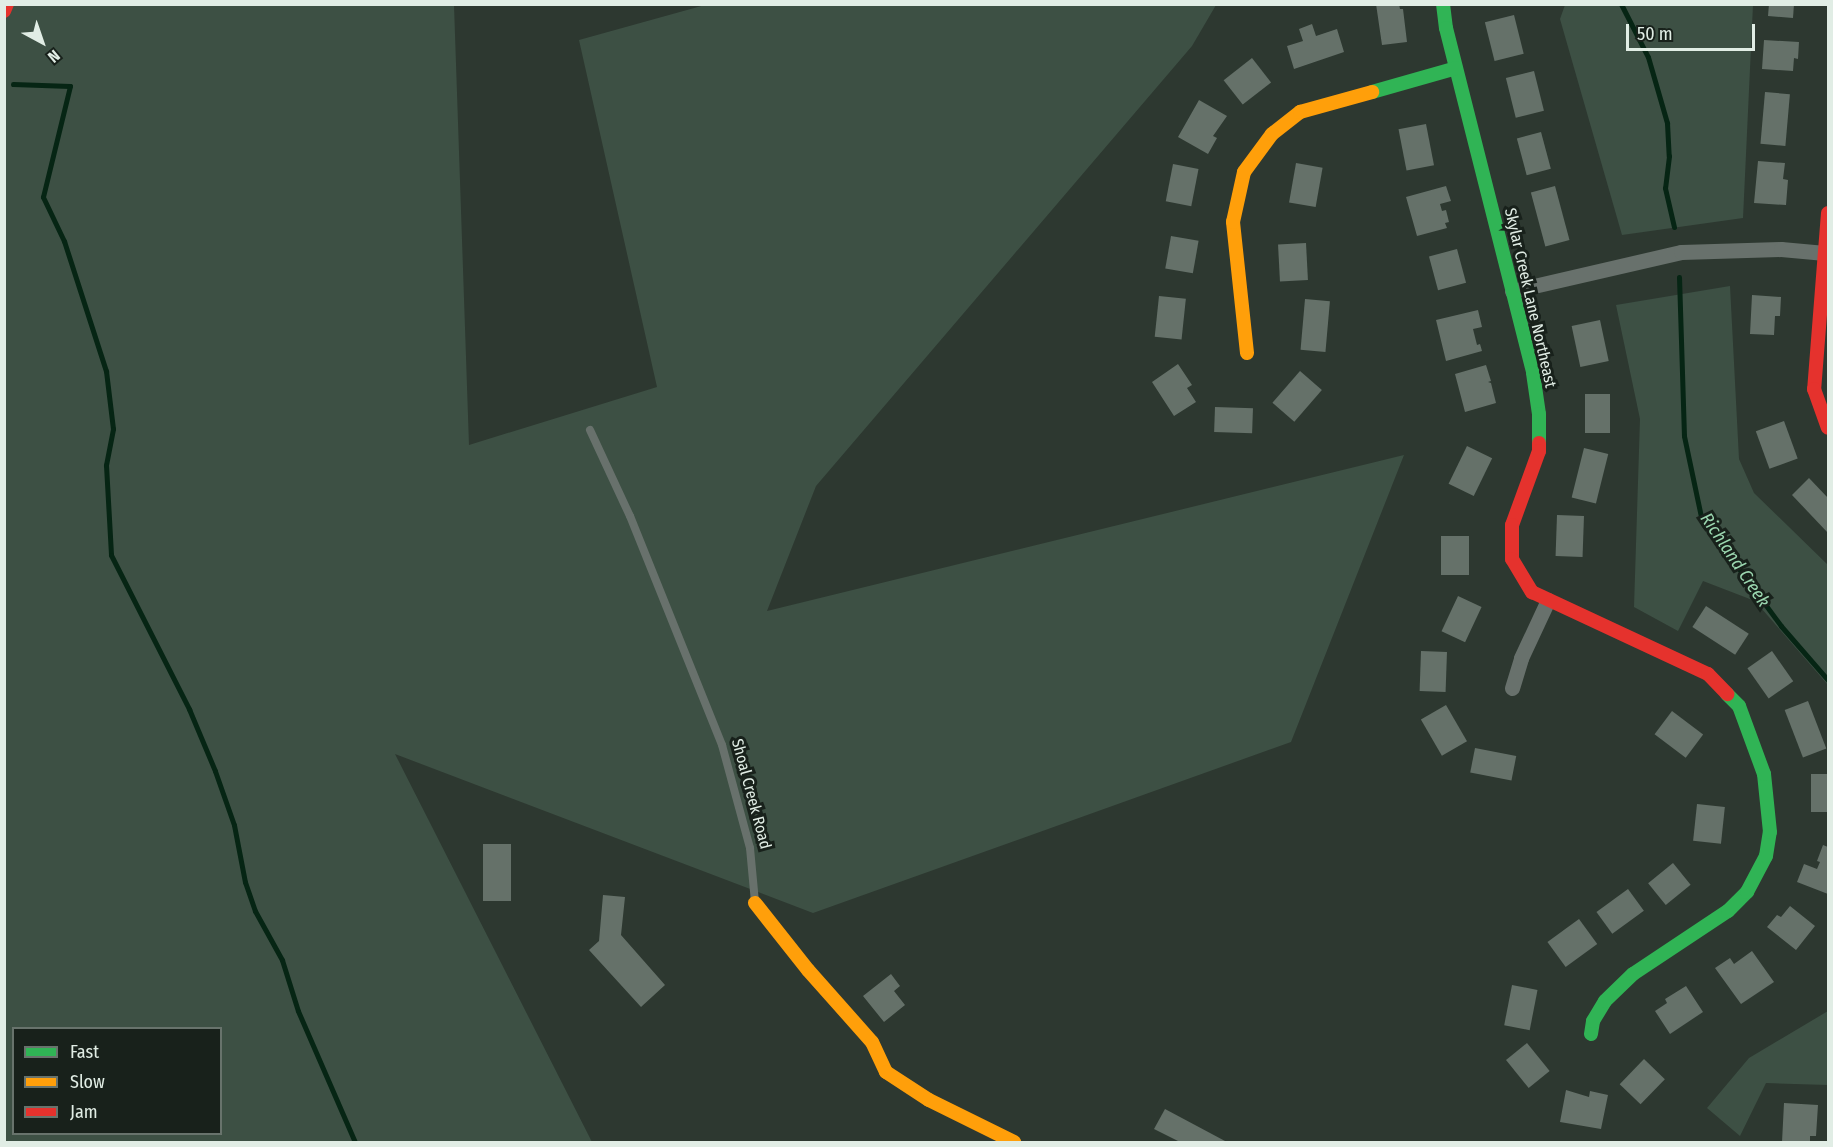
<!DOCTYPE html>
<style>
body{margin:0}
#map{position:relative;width:1833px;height:1147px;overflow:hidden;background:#2d3830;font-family:"Fira Sans Condensed",sans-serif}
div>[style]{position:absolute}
.green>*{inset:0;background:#3d5044}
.stream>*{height:5px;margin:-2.5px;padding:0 2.5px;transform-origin:2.5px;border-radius:2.5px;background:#062514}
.building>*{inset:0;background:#657169;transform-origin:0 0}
.lane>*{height:8px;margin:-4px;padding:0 4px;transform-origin:4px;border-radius:4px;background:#68716c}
.street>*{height:15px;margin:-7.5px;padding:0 7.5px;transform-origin:7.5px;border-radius:7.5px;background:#68716c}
.fast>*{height:14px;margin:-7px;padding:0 7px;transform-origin:7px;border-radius:7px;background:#30b455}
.slow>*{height:14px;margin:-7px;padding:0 7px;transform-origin:7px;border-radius:7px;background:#ff9f0a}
.jam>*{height:14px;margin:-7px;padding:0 7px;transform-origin:7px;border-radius:7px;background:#e5322d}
span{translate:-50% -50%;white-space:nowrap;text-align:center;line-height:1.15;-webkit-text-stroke:6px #18211b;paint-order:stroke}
.street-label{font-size:16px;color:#e1ede5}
.water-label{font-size:18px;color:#9bd7b0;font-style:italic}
.frame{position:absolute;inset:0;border:6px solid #e1ede5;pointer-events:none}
.legend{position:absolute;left:12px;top:1027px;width:210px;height:108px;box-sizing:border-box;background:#18211b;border:2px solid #68736c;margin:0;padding:8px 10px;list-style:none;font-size:18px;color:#e1ede5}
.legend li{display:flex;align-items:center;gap:12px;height:30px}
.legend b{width:30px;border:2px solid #68736c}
.north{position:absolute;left:12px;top:12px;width:60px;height:60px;-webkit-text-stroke:4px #18211b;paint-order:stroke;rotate:140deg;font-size:16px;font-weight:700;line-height:24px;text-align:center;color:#e1ede5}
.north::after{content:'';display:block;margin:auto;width:21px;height:27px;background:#e1ede5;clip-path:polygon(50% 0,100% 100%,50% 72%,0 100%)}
.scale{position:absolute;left:1626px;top:24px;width:129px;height:27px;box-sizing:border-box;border:3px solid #e1ede5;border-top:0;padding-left:8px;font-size:18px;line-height:21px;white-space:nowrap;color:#e1ede5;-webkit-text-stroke:4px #18211b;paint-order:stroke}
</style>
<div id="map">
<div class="green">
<div style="clip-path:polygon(evenodd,5px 5px,454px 5px,469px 445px,657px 387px,579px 40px,705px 5px,1216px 5px,1192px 46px,816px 486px,767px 611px,1404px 455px,1291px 742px,813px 913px,395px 754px,592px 1142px,5px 1142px,5px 5px,14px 1028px,220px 1028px,220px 1134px,14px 1134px,14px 1028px)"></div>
<div style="clip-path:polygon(1565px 5px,1753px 5px,1743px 218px,1622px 235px,1560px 19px)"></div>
<div style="clip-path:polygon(1730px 286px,1739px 459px,1754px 493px,1828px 565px,1828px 685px,1755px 601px,1703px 581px,1678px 631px,1634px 607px,1640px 419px,1616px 305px)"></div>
<div style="clip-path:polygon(1828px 1011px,1828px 1085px,1766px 1083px,1740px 1136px,1707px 1108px,1749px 1058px)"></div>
</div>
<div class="stream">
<div style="left:1621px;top:4px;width:59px;rotate:63deg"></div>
<div style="left:1648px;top:57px;width:69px;rotate:73.9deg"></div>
<div style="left:1667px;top:123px;width:33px;rotate:87deg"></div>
<div style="left:1669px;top:156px;width:32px;rotate:97deg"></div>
<div style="left:1665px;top:188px;width:40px;rotate:77deg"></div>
<div style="left:13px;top:84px;width:57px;rotate:2deg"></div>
<div style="left:70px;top:86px;width:114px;rotate:103.7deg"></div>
<div style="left:43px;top:197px;width:49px;rotate:64.5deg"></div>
<div style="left:64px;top:241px;width:137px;rotate:72.1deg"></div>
<div style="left:106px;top:371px;width:58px;rotate:83.1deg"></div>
<div style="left:113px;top:429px;width:37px;rotate:101deg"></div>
<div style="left:106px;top:465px;width:90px;rotate:86.8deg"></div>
<div style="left:111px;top:555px;width:173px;rotate:63.1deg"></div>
<div style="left:189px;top:709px;width:67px;rotate:67.2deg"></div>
<div style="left:215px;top:771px;width:57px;rotate:70.6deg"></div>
<div style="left:234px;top:825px;width:58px;rotate:79.1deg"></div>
<div style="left:245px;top:882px;width:31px;rotate:71deg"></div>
<div style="left:255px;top:911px;width:56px;rotate:61.1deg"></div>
<div style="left:282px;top:960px;width:53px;rotate:72.6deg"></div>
<div style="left:298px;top:1011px;width:143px;rotate:66.5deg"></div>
<div style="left:1679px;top:277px;width:159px;rotate:88.2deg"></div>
<div style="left:1684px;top:436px;width:83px;rotate:78.1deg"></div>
<div style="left:1701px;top:517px;width:135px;rotate:53.7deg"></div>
<div style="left:1781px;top:626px;width:72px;rotate:49deg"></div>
</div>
<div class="building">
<div style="clip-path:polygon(1376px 4px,1399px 4px,1400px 9px,1403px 9px,1407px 42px,1382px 45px)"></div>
<div style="clip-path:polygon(1769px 4px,1794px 4px,1793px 18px,1768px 16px)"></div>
<div style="left:1514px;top:15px;width:40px;height:30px;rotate:76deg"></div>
<div style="clip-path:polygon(1312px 24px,1316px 36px,1337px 29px,1344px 52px,1294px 69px,1287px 46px,1303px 41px,1299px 29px)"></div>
<div style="clip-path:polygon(1764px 40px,1799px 42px,1798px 59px,1794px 58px,1793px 71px,1762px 69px)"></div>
<div style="left:1252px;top:58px;width:31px;height:36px;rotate:52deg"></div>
<div style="left:1534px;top:71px;width:41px;height:29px;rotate:76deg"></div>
<div style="left:1765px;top:92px;width:25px;height:52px;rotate:5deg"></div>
<div style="clip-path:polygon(1199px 100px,1227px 116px,1213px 136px,1217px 138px,1208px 154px,1178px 137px)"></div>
<div style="left:1426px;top:124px;width:42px;height:28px;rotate:79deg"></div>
<div style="left:1541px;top:132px;width:38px;height:25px;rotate:75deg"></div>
<div style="clip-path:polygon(1758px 161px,1785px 163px,1783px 179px,1788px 180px,1786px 205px,1754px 203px)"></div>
<div style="left:1296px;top:163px;width:27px;height:40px;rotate:10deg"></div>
<div style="left:1173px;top:164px;width:26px;height:38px;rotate:11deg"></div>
<div style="clip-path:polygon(1446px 186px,1451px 201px,1440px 204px,1442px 211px,1446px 210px,1449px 222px,1445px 223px,1447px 228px,1417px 236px,1406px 197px)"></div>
<div style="left:1555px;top:186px;width:56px;height:25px;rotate:75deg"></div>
<div style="left:1171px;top:236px;width:28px;height:33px;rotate:10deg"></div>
<div style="left:1306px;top:243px;width:37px;height:28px;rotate:87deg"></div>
<div style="left:1457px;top:249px;width:35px;height:29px;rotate:75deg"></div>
<div style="clip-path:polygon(1752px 295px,1781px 297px,1780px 316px,1775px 316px,1774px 335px,1750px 334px)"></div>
<div style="left:1159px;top:296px;width:27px;height:41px;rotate:6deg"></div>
<div style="left:1305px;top:299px;width:25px;height:51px;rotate:5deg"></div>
<div style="clip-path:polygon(1478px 310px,1482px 327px,1473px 329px,1477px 345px,1480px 344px,1482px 351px,1446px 361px,1436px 320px)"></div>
<div style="left:1600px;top:320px;width:42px;height:29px;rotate:78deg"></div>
<div style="clip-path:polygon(1178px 364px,1192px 385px,1187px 388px,1196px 402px,1174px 416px,1152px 382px)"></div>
<div style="clip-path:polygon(1486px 365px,1491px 381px,1488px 382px,1491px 383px,1496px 403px,1465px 412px,1455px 374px)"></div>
<div style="left:1300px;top:371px;width:29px;height:42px;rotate:41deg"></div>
<div style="left:1585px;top:394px;width:25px;height:39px"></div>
<div style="left:1215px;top:407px;width:38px;height:25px;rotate:2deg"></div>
<div style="left:1784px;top:421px;width:40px;height:30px;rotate:70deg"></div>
<div style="left:1467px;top:446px;width:28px;height:42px;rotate:26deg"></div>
<div style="left:1584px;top:448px;width:25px;height:51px;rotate:14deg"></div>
<div style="clip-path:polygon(1809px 478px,1828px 498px,1828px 533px,1792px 495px)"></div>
<div style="left:1557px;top:515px;width:27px;height:41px;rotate:2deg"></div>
<div style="left:1441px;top:536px;width:28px;height:39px"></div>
<div style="left:1458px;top:596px;width:26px;height:39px;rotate:25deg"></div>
<div style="left:1706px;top:606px;width:51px;height:25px;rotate:33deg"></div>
<div style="left:1421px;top:651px;width:26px;height:40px;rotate:2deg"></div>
<div style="left:1772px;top:651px;width:37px;height:30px;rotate:55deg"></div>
<div style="left:1808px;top:701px;width:51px;height:25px;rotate:69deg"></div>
<div style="left:1446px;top:705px;width:42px;height:29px;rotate:60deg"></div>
<div style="left:1672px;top:711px;width:39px;height:29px;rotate:37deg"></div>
<div style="left:1475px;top:748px;width:42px;height:25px;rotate:11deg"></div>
<div style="left:1828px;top:774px;width:38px;height:17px;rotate:90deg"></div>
<div style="left:1697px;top:804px;width:28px;height:37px;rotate:6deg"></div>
<div style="left:511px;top:844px;width:57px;height:28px;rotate:90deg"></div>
<div style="clip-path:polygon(1823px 845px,1828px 847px,1828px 894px,1797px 882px,1804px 864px,1817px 869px,1820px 862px,1817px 861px)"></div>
<div style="left:1673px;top:863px;width:28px;height:32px;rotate:51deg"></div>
<div style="left:1628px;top:889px;width:27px;height:39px;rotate:54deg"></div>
<div style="clip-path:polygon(603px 895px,625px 897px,621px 935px,665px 985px,641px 1007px,589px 950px,599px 941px)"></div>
<div style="clip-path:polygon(1790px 906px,1815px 926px,1796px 950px,1767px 927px,1777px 915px,1781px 917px)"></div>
<div style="left:1579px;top:919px;width:31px;height:39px;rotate:54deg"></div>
<div style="clip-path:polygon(1752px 951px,1774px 982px,1741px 1004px,1715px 968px,1730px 958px,1734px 964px)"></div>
<div style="clip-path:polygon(891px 974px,900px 986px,894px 991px,905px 1005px,884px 1022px,863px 996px)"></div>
<div style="left:1512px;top:985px;width:26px;height:41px;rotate:11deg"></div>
<div style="clip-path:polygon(1686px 986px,1703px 1012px,1670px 1034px,1655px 1011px,1667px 1003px,1665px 999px)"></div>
<div style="left:1527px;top:1043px;width:36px;height:27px;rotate:51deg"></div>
<div style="left:1644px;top:1059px;width:29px;height:35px;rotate:44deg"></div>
<div style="clip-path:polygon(1566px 1090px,1589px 1097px,1590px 1091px,1608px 1095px,1601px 1129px,1560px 1122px)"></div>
<div style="clip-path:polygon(1784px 1103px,1818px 1105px,1816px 1136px,1810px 1136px,1810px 1142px,1782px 1142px)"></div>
<div style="clip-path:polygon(1165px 1109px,1225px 1141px,1224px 1142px,1180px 1142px,1154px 1129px)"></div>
</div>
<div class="lane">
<div style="left:590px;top:430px;width:95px;rotate:65.1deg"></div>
<div style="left:630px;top:516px;width:247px;rotate:68.1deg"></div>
<div style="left:722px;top:745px;width:107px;rotate:74.8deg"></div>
<div style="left:750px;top:848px;width:54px;rotate:84.7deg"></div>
</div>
<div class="street">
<div style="left:1512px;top:291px;width:173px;rotate:-13deg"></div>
<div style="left:1681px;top:252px;width:100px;rotate:-1.7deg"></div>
<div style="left:1781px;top:249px;width:44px;rotate:5.2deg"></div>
<div style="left:1512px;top:688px;width:31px;rotate:-73deg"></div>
<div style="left:1521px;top:658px;width:64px;rotate:-65deg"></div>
</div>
<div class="fast">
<div style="left:1443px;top:4px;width:24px;rotate:83deg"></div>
<div style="left:1446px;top:28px;width:356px;rotate:75.8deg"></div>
<div style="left:1533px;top:373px;width:41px;rotate:81.7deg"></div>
<div style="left:1539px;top:414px;width:29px;rotate:90deg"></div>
<div style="left:1372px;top:92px;width:87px;rotate:-15.9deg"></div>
<div style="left:1591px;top:1034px;width:13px;rotate:-81deg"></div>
<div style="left:1593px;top:1021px;width:23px;rotate:-59deg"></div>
<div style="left:1605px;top:1001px;width:39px;rotate:-44deg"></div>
<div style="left:1633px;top:974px;width:114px;rotate:-33.6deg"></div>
<div style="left:1728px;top:911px;width:27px;rotate:-45deg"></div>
<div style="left:1747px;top:892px;width:41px;rotate:-62.2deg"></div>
<div style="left:1766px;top:856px;width:24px;rotate:-81deg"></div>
<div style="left:1770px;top:832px;width:58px;rotate:-95.9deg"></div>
<div style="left:1764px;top:774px;width:72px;rotate:-110.2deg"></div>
<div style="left:1739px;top:706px;width:17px;rotate:-135deg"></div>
</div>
<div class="slow">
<div style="left:1247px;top:353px;width:132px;rotate:-96.1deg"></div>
<div style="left:1233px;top:222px;width:51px;rotate:-77.6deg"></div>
<div style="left:1244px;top:172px;width:47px;rotate:-53.6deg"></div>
<div style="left:1272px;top:134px;width:36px;rotate:-38deg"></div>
<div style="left:1300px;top:112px;width:75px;rotate:-15.5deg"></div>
<div style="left:755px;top:903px;width:85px;rotate:51.7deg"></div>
<div style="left:808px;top:970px;width:96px;rotate:48.4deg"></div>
<div style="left:872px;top:1042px;width:33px;rotate:65deg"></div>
<div style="left:886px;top:1072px;width:51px;rotate:33.1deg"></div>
<div style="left:929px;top:1100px;width:95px;rotate:26.3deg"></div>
</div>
<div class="jam">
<div style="left:4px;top:11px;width:8px;rotate:-67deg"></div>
<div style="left:1828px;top:213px;width:177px;rotate:94.5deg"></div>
<div style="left:1814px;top:389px;width:41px;rotate:70.3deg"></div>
<div style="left:1539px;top:443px;width:8px;rotate:90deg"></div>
<div style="left:1539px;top:451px;width:79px;rotate:110deg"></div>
<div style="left:1512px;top:525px;width:34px;rotate:90deg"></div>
<div style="left:1512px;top:559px;width:39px;rotate:59deg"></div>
<div style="left:1532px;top:592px;width:194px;rotate:25deg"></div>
<div style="left:1708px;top:674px;width:28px;rotate:46deg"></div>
</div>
<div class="street-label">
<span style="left:1530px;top:298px;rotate:77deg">Skylar Creek Lane Northeast</span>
<span style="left:751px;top:794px;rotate:75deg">Shoal Creek Road</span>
</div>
<div class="water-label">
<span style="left:1735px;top:560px;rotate:56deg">Richland Creek</span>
</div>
<div class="frame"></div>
<ul class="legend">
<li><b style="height:8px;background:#30b455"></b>Fast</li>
<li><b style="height:8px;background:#ff9f0a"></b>Slow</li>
<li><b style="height:8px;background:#e5322d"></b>Jam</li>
</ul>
<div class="north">N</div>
<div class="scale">50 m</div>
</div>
